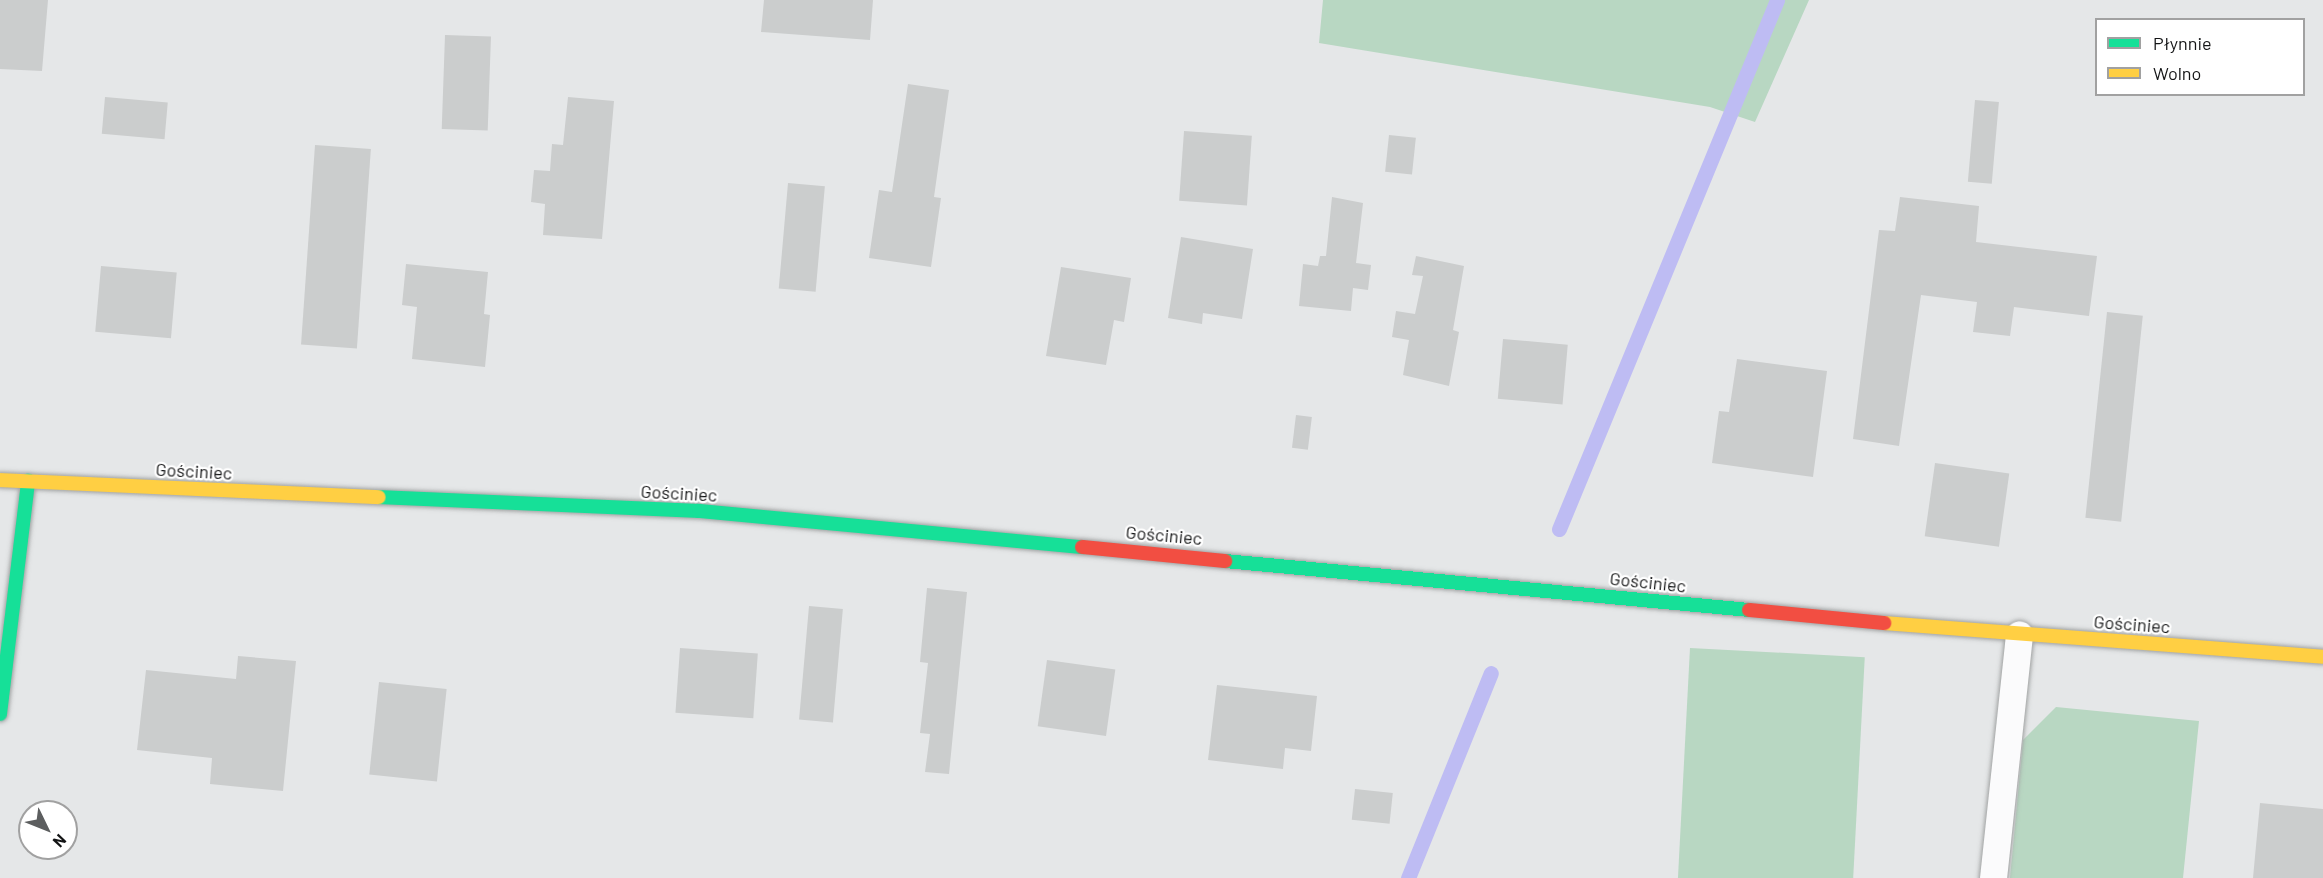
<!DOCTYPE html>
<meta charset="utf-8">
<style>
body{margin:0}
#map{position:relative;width:2323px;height:878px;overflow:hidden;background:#e5e7e8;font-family:Barlow,sans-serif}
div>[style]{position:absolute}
.green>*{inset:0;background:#b8d7c2;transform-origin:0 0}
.stream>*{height:15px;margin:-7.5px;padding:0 7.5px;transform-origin:7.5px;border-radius:7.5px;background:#bebcf3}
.building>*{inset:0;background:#cbcdcd;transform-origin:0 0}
.roads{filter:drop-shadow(0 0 2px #a1a3a3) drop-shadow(0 0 2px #a1a3a3)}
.lane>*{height:27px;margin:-13.5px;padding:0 13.5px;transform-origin:13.5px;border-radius:13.5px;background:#fbfbfc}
.fast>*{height:14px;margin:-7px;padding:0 7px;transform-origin:7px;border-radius:7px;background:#16e098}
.slow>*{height:14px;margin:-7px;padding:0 7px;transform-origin:7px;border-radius:7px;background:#ffcf43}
.jam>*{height:14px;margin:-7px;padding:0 7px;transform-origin:7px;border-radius:7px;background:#f24e42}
span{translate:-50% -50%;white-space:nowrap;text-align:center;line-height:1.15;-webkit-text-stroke:4.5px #fff;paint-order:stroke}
.street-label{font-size:18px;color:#131415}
.legend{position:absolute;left:2095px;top:18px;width:210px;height:78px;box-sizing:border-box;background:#fff;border:2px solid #a1a1a1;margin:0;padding:8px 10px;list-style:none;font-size:18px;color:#131415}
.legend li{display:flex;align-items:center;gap:12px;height:30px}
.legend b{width:30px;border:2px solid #a1a1a1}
.north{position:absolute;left:18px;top:800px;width:60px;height:60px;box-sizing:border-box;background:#fff;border:2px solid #a1a1a1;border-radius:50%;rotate:133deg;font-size:16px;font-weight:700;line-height:24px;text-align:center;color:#131415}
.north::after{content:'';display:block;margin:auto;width:21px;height:27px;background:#5c5e5f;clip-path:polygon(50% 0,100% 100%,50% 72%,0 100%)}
</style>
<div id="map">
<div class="green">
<div style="clip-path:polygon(1323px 0,1809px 0,1755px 122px,1710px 107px,1319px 43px)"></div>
<div style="left:1690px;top:648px;width:175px;height:231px;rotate:3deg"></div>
<div style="clip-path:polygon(2056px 707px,2199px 721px,2183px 878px,2010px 878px,2023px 740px)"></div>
</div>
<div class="stream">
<div style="left:1559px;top:529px;width:572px;rotate:-67.6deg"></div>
<div style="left:1408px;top:878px;width:221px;rotate:-68deg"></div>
</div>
<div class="building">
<div style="clip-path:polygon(0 0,48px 0,42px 71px,0 69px)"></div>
<div style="clip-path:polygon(764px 0,873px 0,870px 40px,761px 32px)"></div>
<div style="left:445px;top:35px;width:46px;height:94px;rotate:2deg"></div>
<div style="clip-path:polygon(908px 84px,949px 90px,934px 197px,941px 198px,931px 267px,869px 258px,879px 190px,892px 192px)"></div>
<div style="left:105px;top:97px;width:63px;height:37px;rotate:5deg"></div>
<div style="clip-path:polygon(568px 97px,614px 101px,602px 239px,543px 235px,545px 204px,531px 202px,534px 170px,550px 171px,552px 144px,563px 145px)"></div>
<div style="left:1975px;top:100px;width:24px;height:82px;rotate:5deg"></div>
<div style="left:1184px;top:131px;width:68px;height:70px;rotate:4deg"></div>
<div style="left:1389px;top:135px;width:27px;height:37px;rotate:6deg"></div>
<div style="left:315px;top:145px;width:56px;height:200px;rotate:4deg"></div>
<div style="left:788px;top:183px;width:37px;height:106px;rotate:5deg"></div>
<div style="clip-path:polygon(1332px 197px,1363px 203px,1356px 263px,1371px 265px,1368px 290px,1353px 288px,1351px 311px,1299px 306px,1303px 264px,1318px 266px,1320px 256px,1326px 256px)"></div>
<div style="clip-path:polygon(1900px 197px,1979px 206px,1976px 242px,2097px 256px,2089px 316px,2014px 307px,2010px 336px,1973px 332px,1977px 302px,1921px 295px,1899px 446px,1853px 439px,1879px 230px,1895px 231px)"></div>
<div style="clip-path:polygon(1181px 237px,1253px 249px,1242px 319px,1203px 313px,1202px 324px,1168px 318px)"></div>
<div style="clip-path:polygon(1416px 256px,1464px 266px,1453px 330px,1459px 332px,1449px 386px,1403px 375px,1409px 340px,1392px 337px,1396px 311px,1415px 314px,1423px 276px,1412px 275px)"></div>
<div style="clip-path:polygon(406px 264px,488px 272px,484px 314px,490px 315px,485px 367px,412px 359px,417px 307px,402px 305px)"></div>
<div style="left:101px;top:266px;width:76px;height:66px;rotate:5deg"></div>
<div style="clip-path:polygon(1061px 267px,1131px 278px,1124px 322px,1114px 320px,1106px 365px,1046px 356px)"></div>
<div style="left:2107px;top:312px;width:36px;height:207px;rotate:6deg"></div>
<div style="left:1503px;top:339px;width:65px;height:60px;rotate:5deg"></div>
<div style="clip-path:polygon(1737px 359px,1827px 371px,1813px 477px,1712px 463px,1719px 411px,1729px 412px)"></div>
<div style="left:1296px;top:415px;width:16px;height:33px;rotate:7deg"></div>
<div style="left:1935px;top:463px;width:75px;height:74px;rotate:8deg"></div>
<div style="clip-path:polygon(927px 588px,967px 592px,949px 774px,925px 772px,930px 734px,920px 733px,928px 663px,920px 662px)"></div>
<div style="left:809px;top:606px;width:34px;height:114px;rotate:5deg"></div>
<div style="left:680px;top:648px;width:78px;height:65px;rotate:4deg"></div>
<div style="clip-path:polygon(238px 656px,296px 661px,283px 791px,210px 784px,212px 758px,137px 750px,146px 670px,236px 679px)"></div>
<div style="left:1047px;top:660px;width:69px;height:67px;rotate:8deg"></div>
<div style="left:379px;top:682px;width:68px;height:93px;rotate:6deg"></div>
<div style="clip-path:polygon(1217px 685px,1317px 696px,1311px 751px,1285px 748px,1283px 769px,1208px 760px)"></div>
<div style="left:1355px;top:789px;width:38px;height:31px;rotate:6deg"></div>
<div style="clip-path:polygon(2260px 803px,2323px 809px,2323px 878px,2253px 878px)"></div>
</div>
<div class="roads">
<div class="lane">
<div style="left:1993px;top:878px;width:245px;rotate:-83.9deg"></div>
</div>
<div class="fast">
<div style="left:379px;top:497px;width:320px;rotate:2.5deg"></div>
<div style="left:699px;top:511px;width:385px;rotate:5.4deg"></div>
<div style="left:1225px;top:561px;width:526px;rotate:5.34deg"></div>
<div style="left:0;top:714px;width:235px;rotate:-83.1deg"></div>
</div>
<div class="slow">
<div style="left:0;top:480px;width:379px;rotate:2.6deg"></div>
<div style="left:1884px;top:623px;width:440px;rotate:4.4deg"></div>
</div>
<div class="jam">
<div style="left:1082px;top:547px;width:144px;rotate:5.6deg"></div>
<div style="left:1749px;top:610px;width:136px;rotate:5.5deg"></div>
</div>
</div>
<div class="street-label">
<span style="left:194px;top:471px;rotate:3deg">Gościniec</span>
<span style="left:679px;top:493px;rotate:3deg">Gościniec</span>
<span style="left:1164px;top:535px;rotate:5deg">Gościniec</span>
<span style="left:1648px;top:582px;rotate:6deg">Gościniec</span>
<span style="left:2132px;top:624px;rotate:4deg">Gościniec</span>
</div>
<ul class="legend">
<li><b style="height:8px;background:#16e098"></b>Płynnie</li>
<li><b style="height:8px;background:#ffcf43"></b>Wolno</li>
</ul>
<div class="north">N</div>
</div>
